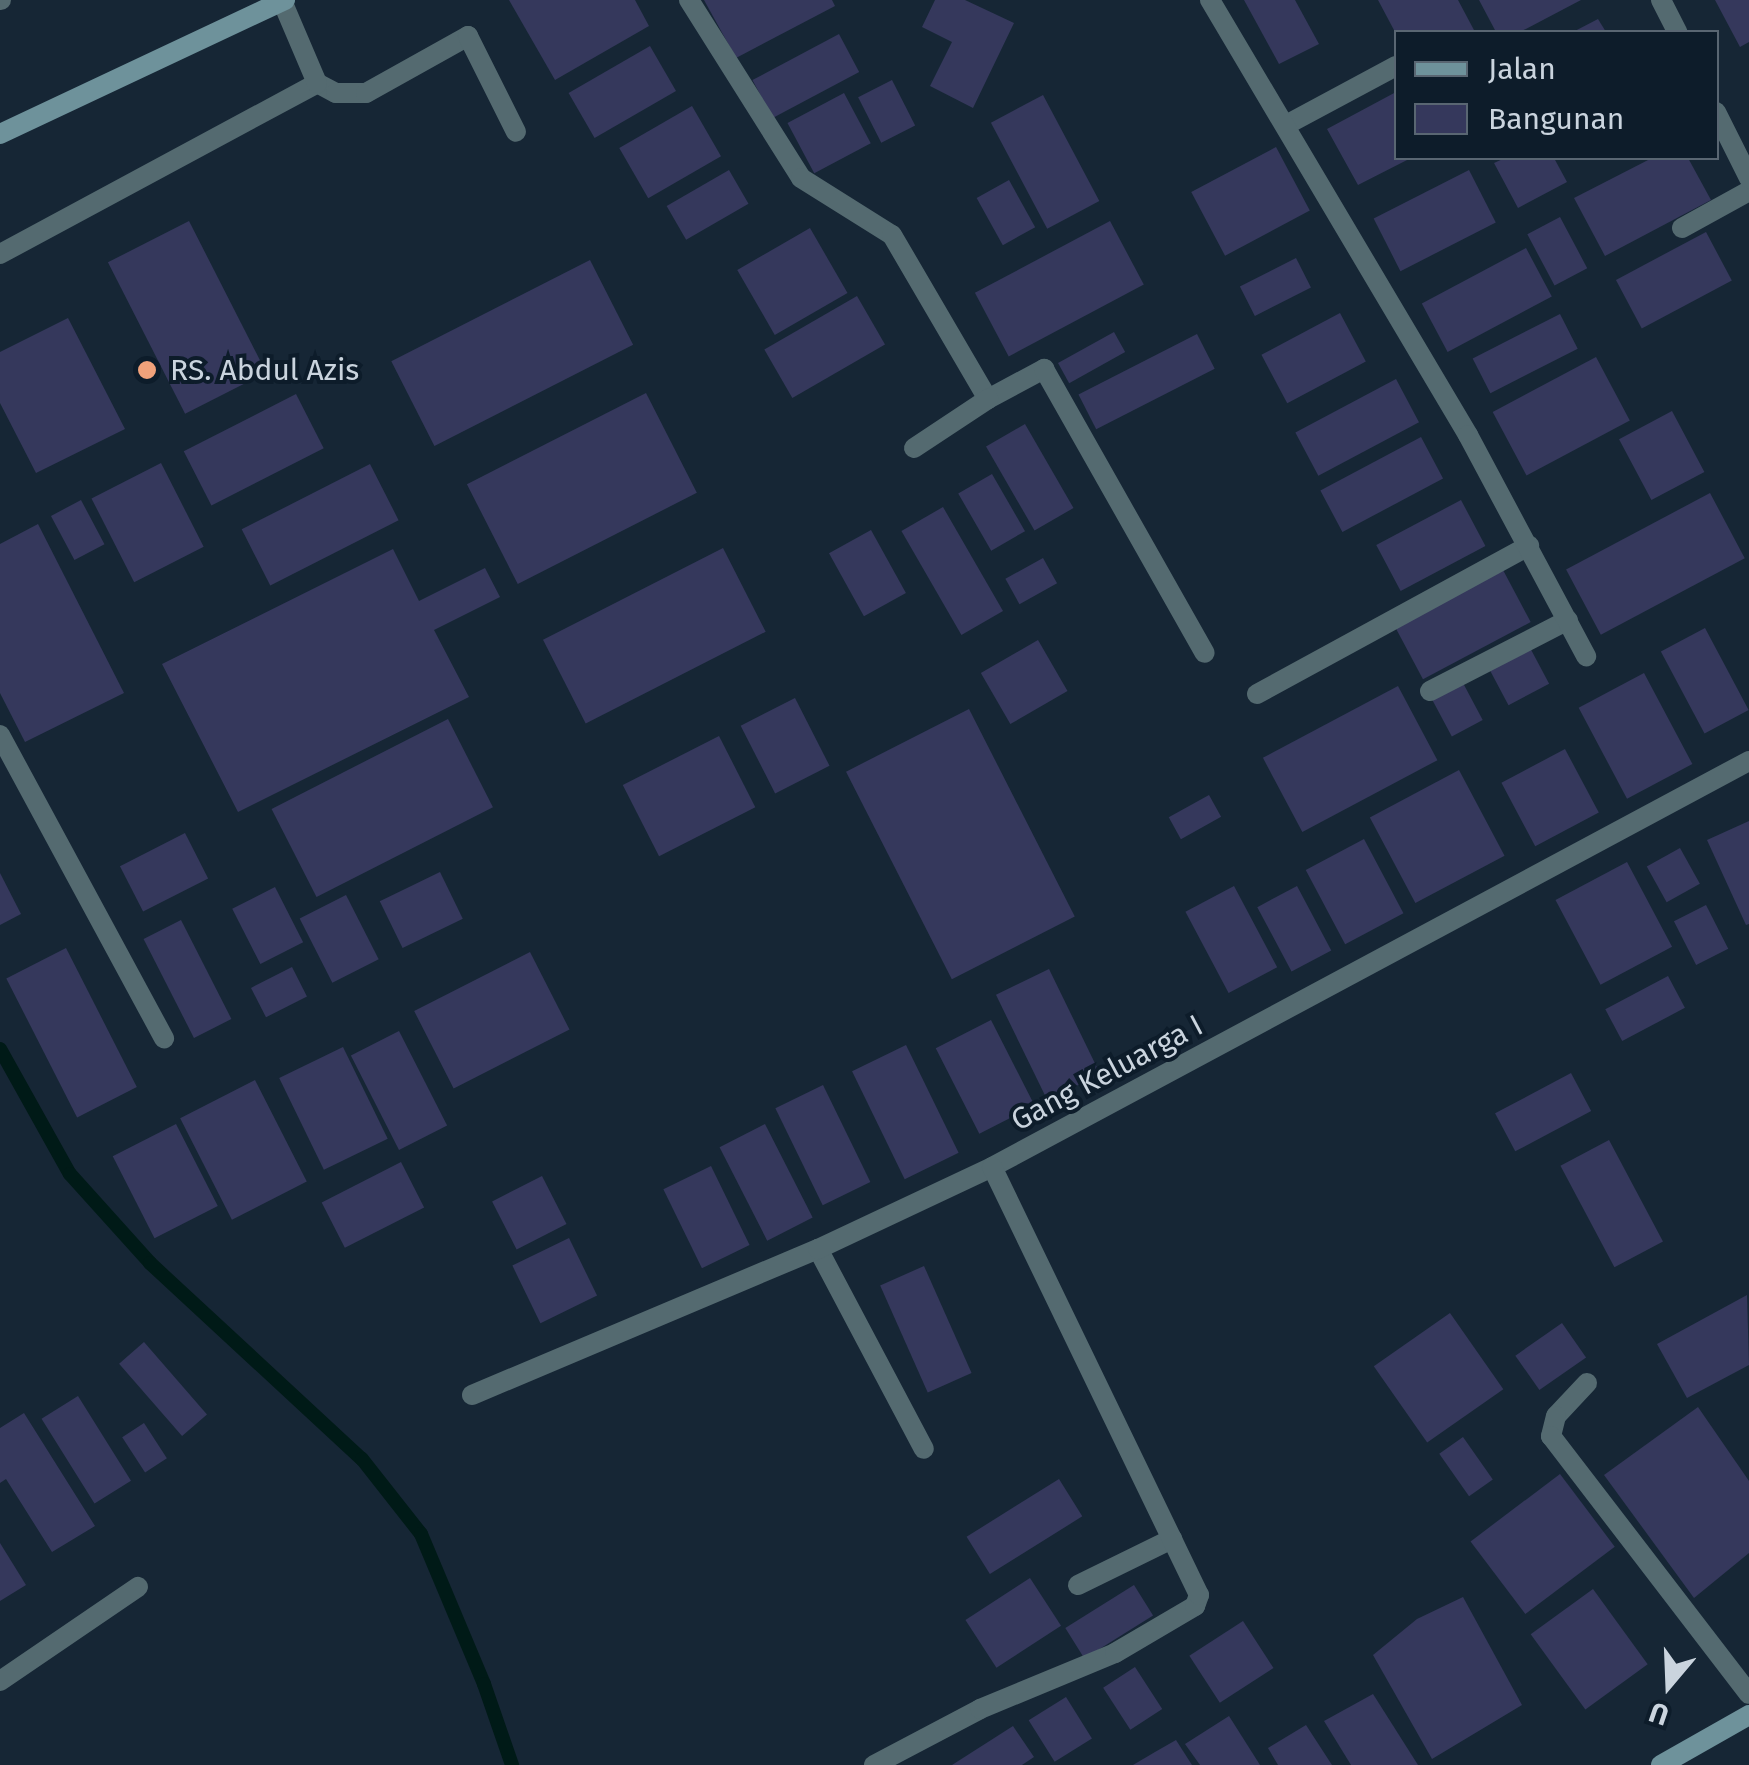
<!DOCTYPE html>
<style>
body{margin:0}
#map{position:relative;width:1749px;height:1765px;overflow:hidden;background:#162635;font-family:"Fira Sans",sans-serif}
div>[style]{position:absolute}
.stream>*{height:14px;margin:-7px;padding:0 7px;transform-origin:7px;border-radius:7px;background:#001a17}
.building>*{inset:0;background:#35385c;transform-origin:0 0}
.lane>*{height:20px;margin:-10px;padding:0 10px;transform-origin:10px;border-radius:10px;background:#546a70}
.street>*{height:20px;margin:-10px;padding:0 10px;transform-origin:10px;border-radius:10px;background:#546a70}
.secondary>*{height:20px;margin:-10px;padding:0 10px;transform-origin:10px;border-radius:10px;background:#6e929b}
.dots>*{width:28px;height:28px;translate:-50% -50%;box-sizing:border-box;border:5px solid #0d1c2a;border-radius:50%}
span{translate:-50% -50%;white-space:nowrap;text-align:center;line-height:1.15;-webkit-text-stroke:8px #0d1c2a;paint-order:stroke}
.poi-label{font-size:30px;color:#cad4de}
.left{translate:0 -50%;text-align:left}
.street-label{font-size:30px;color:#cad4de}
.legend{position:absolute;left:1394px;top:30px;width:325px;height:130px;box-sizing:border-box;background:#0d1c2a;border:2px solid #596672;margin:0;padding:12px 18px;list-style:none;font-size:30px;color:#cad4de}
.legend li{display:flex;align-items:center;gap:20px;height:50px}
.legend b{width:50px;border:2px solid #596672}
.north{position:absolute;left:1619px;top:1635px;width:100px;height:100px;-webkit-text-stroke:8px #0d1c2a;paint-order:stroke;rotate:199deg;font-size:28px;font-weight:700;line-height:40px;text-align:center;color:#cad4de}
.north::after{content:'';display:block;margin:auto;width:35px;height:45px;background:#cad4de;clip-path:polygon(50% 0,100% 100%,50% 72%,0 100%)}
</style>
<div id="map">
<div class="stream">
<div style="left:0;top:1049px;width:143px;rotate:60.8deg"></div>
<div style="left:70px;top:1174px;width:120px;rotate:48deg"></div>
<div style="left:150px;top:1263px;width:289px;rotate:42.8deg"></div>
<div style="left:362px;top:1459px;width:95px;rotate:51.8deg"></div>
<div style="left:421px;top:1534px;width:163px;rotate:67.2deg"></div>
<div style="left:484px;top:1684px;width:86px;rotate:70.9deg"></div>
</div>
<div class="building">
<div style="clip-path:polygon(509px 0,635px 0,649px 26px,555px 80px)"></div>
<div style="clip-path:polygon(704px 0,832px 0,835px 6px,736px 58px)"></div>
<div style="clip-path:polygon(935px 0,965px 0,1014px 23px,973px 108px,930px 86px,952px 42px,922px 27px)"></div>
<div style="clip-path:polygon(1244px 0,1295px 0,1319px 44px,1279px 64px)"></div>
<div style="clip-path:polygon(1378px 0,1458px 0,1475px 32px,1395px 32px)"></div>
<div style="clip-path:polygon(1479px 0,1581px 0,1520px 32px,1496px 32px)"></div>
<div style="clip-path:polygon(1715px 0,1749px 0,1749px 42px,1740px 47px)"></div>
<div style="clip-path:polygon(1598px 19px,1606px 32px,1573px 32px)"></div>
<div style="left:839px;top:34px;width:43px;height:98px;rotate:62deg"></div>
<div style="left:650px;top:46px;width:52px;height:94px;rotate:60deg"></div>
<div style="left:892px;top:80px;width:51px;height:38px;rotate:63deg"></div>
<div style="clip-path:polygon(1396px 92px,1396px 158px,1411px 158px,1358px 185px,1327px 129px)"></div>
<div style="left:844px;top:93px;width:57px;height:64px;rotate:62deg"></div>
<div style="left:1043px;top:95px;width:120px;height:59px;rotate:62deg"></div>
<div style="left:692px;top:106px;width:58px;height:84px;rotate:60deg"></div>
<div style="left:1276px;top:147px;width:72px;height:96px;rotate:62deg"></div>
<div style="clip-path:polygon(1505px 158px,1554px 158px,1567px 182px,1518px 208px,1494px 163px)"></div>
<div style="clip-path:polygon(1652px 158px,1688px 158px,1711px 200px,1605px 256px,1574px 198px)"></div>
<div style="left:729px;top:170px;width:39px;height:72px;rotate:60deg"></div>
<div style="left:1469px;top:170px;width:59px;height:107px;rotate:63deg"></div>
<div style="left:1009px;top:180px;width:54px;height:37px;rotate:61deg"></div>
<div style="left:1560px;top:217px;width:58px;height:37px;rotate:62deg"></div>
<div style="left:189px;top:221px;width:170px;height:91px;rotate:63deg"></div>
<div style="left:1110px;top:221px;width:72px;height:153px;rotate:62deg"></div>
<div style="left:810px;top:228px;width:75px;height:84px;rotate:60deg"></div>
<div style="left:1706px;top:232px;width:55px;height:102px;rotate:62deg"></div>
<div style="left:1526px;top:248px;width:55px;height:118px;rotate:62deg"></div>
<div style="left:1296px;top:258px;width:33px;height:63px;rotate:63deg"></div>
<div style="left:590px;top:260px;width:95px;height:223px;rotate:63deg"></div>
<div style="left:857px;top:296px;width:56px;height:107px;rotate:60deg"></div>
<div style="left:1340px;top:313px;width:55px;height:89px;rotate:62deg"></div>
<div style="left:1560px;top:314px;width:39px;height:98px;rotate:63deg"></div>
<div style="clip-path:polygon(68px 318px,125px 429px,36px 473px,0 403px,0 352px)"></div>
<div style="left:1114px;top:332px;width:23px;height:64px;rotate:61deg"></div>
<div style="left:1197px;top:334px;width:39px;height:133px;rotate:63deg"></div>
<div style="left:1596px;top:357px;width:72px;height:117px;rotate:62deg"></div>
<div style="left:1396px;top:379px;width:49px;height:114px;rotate:62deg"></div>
<div style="left:646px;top:393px;width:112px;height:201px;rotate:63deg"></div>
<div style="left:296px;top:394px;width:61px;height:126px;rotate:63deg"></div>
<div style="left:1672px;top:411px;width:69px;height:60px;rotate:62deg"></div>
<div style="left:1025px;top:424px;width:97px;height:45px;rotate:60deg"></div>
<div style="left:1421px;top:437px;width:47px;height:114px;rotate:62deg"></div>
<div style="left:161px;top:463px;width:94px;height:78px;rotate:63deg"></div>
<div style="left:370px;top:464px;width:63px;height:144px;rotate:63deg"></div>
<div style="left:992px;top:474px;width:66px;height:39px;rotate:60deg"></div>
<div style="left:1710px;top:493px;width:74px;height:163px;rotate:62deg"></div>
<div style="left:81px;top:500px;width:50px;height:34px;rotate:62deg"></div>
<div style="left:1461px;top:500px;width:52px;height:96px;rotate:62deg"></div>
<div style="left:943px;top:507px;width:120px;height:48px;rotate:60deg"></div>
<div style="clip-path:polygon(38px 524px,124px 693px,25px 742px,0 693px,0 544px)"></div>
<div style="left:871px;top:530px;width:72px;height:48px;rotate:61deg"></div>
<div style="left:723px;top:548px;width:94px;height:202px;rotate:63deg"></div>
<div style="clip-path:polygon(393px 549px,419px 601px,485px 568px,500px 597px,434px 630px,469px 697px,238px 812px,162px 664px)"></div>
<div style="left:1043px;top:558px;width:29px;height:43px;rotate:61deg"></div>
<div style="left:1503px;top:570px;width:59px;height:122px;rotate:62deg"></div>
<div style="left:1705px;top:628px;width:93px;height:50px;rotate:62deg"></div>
<div style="left:1038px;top:640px;width:59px;height:66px;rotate:60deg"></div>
<div style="left:1528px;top:644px;width:45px;height:46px;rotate:62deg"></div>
<div style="left:1644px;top:673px;width:103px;height:74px;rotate:62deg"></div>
<div style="left:1463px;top:683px;width:42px;height:35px;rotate:62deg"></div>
<div style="left:1398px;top:686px;width:84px;height:153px;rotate:62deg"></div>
<div style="left:795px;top:698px;width:76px;height:61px;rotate:63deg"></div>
<div style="left:969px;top:709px;width:233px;height:138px;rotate:63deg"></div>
<div style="left:448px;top:719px;width:99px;height:198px;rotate:63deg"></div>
<div style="left:719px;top:736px;width:80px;height:108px;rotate:63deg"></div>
<div style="left:1565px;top:749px;width:72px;height:72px;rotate:62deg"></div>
<div style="left:1459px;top:770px;width:97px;height:101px;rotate:62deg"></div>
<div style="left:1209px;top:795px;width:25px;height:46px;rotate:61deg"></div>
<div style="clip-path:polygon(1749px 821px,1749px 924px,1746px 925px,1707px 840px)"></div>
<div style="left:185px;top:833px;width:51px;height:73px;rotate:63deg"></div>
<div style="left:1364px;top:839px;width:84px;height:66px;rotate:62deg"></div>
<div style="left:1680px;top:848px;width:41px;height:38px;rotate:61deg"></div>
<div style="left:1627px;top:862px;width:96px;height:81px;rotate:62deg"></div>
<div style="left:440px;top:872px;width:52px;height:67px;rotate:64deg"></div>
<div style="clip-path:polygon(0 873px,21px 914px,0 925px)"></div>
<div style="left:1234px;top:886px;width:92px;height:55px;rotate:62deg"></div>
<div style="left:1297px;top:886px;width:73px;height:45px;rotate:62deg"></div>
<div style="left:275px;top:887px;width:62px;height:48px;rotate:63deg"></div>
<div style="left:346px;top:895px;width:72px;height:52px;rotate:63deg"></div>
<div style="left:1706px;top:905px;width:49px;height:36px;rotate:63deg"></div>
<div style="left:181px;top:920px;width:111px;height:42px;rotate:63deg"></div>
<div style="left:66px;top:948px;width:156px;height:67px;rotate:63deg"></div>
<div style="left:530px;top:952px;width:87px;height:130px;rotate:63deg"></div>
<div style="left:292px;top:967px;width:33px;height:46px;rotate:63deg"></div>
<div style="left:1049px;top:969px;width:117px;height:59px;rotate:64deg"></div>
<div style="left:1668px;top:976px;width:36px;height:71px;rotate:62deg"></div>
<div style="left:991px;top:1020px;width:96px;height:62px;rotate:63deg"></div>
<div style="left:399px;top:1031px;width:106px;height:54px;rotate:63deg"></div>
<div style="left:906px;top:1045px;width:120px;height:60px;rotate:64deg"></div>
<div style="left:343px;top:1047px;width:102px;height:71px;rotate:64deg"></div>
<div style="left:1571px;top:1073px;width:43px;height:86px;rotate:62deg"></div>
<div style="left:255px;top:1080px;width:114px;height:84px;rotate:63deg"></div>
<div style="left:823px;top:1085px;width:108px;height:53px;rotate:64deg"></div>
<div style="left:176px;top:1124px;width:92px;height:71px;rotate:63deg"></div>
<div style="left:765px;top:1124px;width:105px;height:51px;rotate:63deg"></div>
<div style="left:1609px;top:1140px;width:115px;height:55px;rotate:62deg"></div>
<div style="left:401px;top:1162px;width:51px;height:89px;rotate:63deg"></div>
<div style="left:711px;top:1166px;width:88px;height:53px;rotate:64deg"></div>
<div style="left:542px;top:1176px;width:54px;height:56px;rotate:63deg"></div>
<div style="left:569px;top:1238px;width:64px;height:63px;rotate:64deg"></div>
<div style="left:924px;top:1266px;width:117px;height:48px;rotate:66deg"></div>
<div style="clip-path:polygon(1747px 1295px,1749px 1365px,1687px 1398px,1657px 1344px)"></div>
<div style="left:1450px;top:1313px;width:93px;height:93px;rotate:55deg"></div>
<div style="left:1562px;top:1323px;width:42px;height:57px;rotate:55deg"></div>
<div style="left:144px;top:1342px;width:96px;height:33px;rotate:49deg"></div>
<div style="left:78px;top:1396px;width:100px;height:43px;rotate:58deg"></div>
<div style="clip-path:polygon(1698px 1407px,1749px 1481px,1749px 1553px,1694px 1598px,1604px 1475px)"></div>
<div style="clip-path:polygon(24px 1413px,95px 1526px,52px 1552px,6px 1479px,0 1483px,0 1428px)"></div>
<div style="left:144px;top:1423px;width:42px;height:26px;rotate:57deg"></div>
<div style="left:1463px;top:1437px;width:52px;height:29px;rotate:55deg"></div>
<div style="left:1560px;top:1474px;width:91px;height:112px;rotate:53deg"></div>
<div style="left:1059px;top:1479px;width:44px;height:109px;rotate:58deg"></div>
<div style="clip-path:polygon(0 1543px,26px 1585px,0 1601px)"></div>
<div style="left:1030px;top:1578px;width:57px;height:77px;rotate:57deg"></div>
<div style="left:1134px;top:1585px;width:36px;height:81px;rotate:58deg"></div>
<div style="left:1593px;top:1589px;width:93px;height:77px;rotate:54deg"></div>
<div style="clip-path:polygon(1463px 1597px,1522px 1705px,1432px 1759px,1373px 1655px,1417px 1619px)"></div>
<div style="left:1243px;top:1621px;width:56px;height:64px;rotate:57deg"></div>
<div style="left:1135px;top:1667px;width:50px;height:38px;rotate:57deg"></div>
<div style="clip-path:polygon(1373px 1694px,1418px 1765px,1351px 1765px,1324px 1721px)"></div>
<div style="left:1066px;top:1697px;width:49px;height:44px;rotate:58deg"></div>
<div style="clip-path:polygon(1229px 1716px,1260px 1765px,1200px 1765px,1185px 1744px)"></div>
<div style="clip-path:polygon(1306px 1725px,1332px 1765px,1278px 1765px,1268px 1748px)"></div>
<div style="clip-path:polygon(1013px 1726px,1034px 1757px,1022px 1765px,952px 1765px)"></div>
<div style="clip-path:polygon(1176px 1740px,1192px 1765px,1133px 1765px,1155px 1752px)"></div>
</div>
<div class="lane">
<div style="left:0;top:0;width:1px"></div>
<div style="left:317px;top:83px;width:21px;rotate:28deg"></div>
<div style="left:336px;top:93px;width:30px"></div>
<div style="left:366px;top:93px;width:117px;rotate:-29.2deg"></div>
<div style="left:468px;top:36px;width:107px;rotate:63.4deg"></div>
<div style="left:1286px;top:125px;width:125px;rotate:-28.2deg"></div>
<div style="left:1682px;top:228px;width:77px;rotate:-28.9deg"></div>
<div style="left:0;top:254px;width:360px;rotate:-28.3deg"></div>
<div style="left:317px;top:83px;width:89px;rotate:-113.1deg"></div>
<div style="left:1430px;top:691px;width:155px;rotate:-27.2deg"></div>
<div style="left:1257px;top:694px;width:310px;rotate:-28.6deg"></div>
<div style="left:818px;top:1249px;width:226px;rotate:62.1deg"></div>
<div style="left:1587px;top:1383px;width:45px;rotate:133.2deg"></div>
<div style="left:1556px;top:1416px;width:21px;rotate:104deg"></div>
<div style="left:1551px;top:1436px;width:325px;rotate:52.5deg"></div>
<div style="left:1078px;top:1585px;width:105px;rotate:-26.1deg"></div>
</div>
<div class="street">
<div style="left:689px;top:0;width:210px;rotate:57.8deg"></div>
<div style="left:801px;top:178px;width:107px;rotate:32.1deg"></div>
<div style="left:892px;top:235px;width:190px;rotate:59.7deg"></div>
<div style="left:988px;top:399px;width:64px;rotate:-28.2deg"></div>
<div style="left:1044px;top:369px;width:326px;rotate:60.5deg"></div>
<div style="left:1210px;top:0;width:506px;rotate:59.33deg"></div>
<div style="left:1468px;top:435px;width:251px;rotate:61.9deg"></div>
<div style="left:1661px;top:0;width:36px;rotate:63deg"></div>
<div style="left:1716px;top:112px;width:74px;rotate:63.4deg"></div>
<div style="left:914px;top:448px;width:89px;rotate:-33.5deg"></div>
<div style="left:0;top:735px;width:345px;rotate:61.6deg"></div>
<div style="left:472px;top:1395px;width:376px;rotate:-22.9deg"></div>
<div style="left:818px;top:1249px;width:192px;rotate:-25.2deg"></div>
<div style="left:992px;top:1167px;width:859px;rotate:-28.21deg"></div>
<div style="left:0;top:1681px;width:167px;rotate:-34.3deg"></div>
<div style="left:874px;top:1765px;width:120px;rotate:-27.8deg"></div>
<div style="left:980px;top:1709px;width:146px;rotate:-22.5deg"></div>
<div style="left:1115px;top:1653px;width:93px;rotate:-30.4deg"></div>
<div style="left:1195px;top:1606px;width:12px;rotate:-70deg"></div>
<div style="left:1199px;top:1595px;width:475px;rotate:-115.8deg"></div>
</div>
<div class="secondary">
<div style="left:0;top:134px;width:315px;rotate:-25.2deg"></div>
<div style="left:1661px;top:1765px;width:101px;rotate:-29.6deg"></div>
</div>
<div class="dots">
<div style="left:147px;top:370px;background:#f1a27b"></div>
</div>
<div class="poi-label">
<span class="left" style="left:170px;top:370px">RS. Abdul Azis</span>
</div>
<div class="street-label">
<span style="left:1107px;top:1073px;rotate:-28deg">Gang Keluarga I</span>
</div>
<ul class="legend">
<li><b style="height:12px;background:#6e929b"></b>Jalan</li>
<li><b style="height:28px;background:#35385c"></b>Bangunan</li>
</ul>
<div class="north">U</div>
</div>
